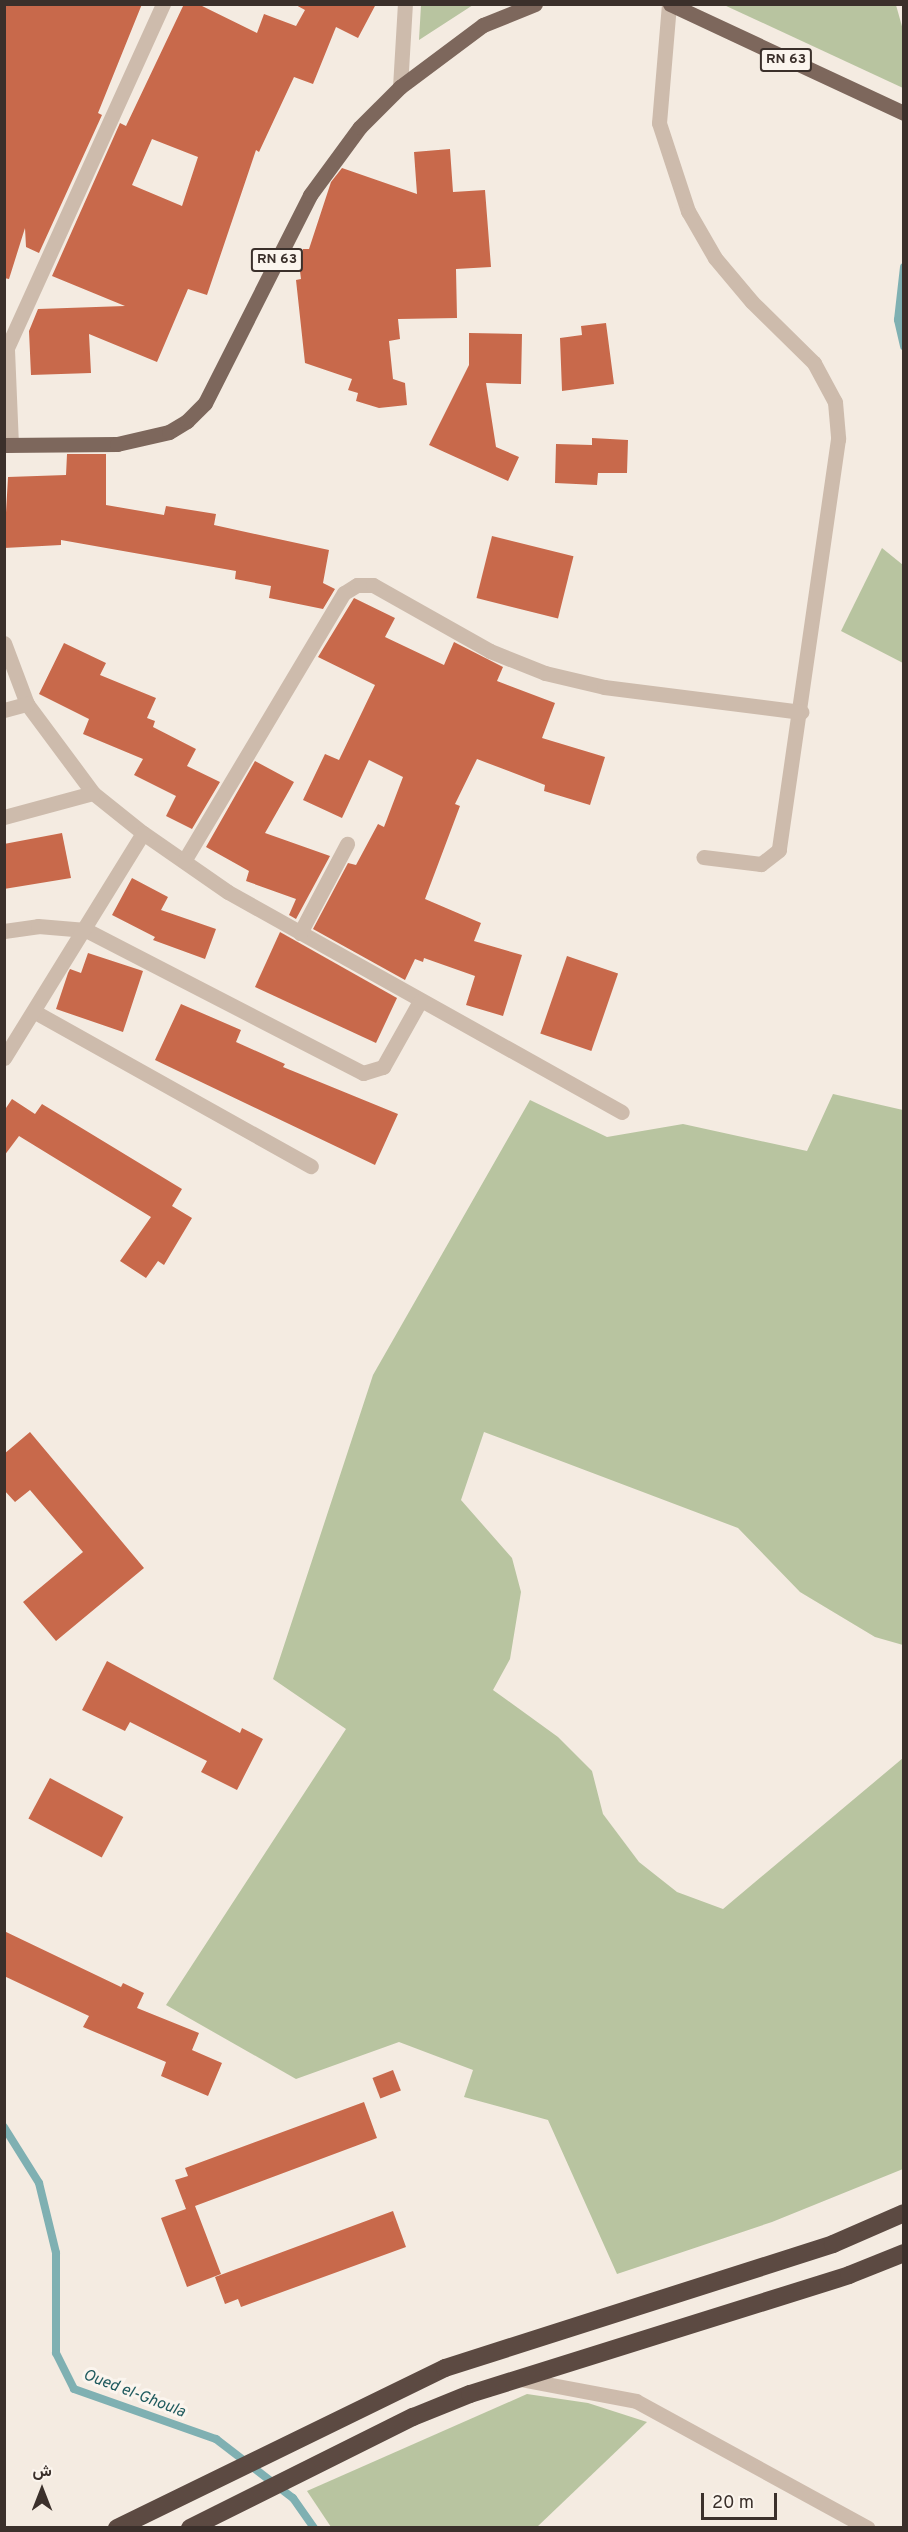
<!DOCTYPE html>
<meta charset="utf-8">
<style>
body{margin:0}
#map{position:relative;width:908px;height:2532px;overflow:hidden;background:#f4ebe1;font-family:Overpass,Vazirmatn,sans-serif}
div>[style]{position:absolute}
.green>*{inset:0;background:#b8c4a0}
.stream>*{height:8px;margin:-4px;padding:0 4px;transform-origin:4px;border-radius:4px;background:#7fb0b2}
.building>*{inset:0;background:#c8694b;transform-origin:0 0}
.street>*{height:15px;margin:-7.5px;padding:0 7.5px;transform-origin:7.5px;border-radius:7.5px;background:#cdbbac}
.primary>*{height:15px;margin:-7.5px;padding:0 7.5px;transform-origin:7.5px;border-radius:7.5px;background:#7d675c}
.highway>*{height:18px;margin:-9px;padding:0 9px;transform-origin:9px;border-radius:9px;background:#5c4a42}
span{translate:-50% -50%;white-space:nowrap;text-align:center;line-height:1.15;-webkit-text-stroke:6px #fbf5ee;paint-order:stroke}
.shield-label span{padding:2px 4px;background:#fbf5ee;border:2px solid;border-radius:4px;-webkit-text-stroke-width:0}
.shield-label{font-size:14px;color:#3b302b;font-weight:700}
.water-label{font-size:16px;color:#1f5a5e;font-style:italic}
.frame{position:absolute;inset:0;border:6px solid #3b302b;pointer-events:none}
.north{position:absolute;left:12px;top:2460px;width:60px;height:60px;-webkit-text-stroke:4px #fbf5ee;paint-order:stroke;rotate:0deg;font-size:16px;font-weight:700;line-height:24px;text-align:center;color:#3b302b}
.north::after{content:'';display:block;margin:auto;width:21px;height:27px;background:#3b302b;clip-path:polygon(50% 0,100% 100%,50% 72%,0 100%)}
.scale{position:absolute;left:701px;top:2493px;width:76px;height:27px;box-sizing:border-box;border:3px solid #3b302b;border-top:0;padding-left:8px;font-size:18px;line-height:21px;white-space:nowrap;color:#3b302b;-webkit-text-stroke:4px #fbf5ee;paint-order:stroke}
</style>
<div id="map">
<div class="green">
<div style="clip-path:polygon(421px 5px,421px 4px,473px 5px,419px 40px)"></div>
<div style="clip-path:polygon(724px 5px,896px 5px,903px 30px,903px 88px)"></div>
<div style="clip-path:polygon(882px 548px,903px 565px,903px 663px,841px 631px)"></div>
<div style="clip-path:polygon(833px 1094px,903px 1110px,903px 1645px,875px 1637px,800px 1592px,738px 1528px,484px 1432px,461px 1500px,512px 1558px,521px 1592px,510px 1659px,493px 1690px,558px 1737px,592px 1771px,603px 1814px,639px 1862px,677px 1892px,723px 1909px,903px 1758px,903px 2169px,772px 2222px,617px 2274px,548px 2120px,464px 2097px,473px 2070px,399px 2042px,296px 2079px,166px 2005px,346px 1729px,273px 1679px,373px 1375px,530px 1100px,607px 1137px,683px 1124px,807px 1151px)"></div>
<div style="clip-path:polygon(527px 2394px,588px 2403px,647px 2422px,537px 2527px,331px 2527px,307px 2491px)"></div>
</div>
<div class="stream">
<div style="left:904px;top:267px;width:53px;rotate:96.5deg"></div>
<div style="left:898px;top:320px;width:27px;rotate:77deg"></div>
<div style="left:4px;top:2127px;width:66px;rotate:58deg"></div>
<div style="left:39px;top:2183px;width:72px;rotate:76.3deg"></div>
<div style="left:56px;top:2253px;width:100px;rotate:90deg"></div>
<div style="left:56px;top:2353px;width:40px;rotate:63.4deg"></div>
<div style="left:74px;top:2389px;width:151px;rotate:19.4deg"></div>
<div style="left:216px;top:2439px;width:97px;rotate:37.5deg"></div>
<div style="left:293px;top:2498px;width:37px;rotate:55deg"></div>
</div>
<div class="building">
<div style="clip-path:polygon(4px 4px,142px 4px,98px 113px,102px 115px,39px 253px,26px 247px,25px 228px,9px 279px,4px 278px)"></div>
<div style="clip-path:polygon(evenodd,184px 4px,198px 4px,257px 33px,264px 14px,296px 26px,305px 10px,294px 4px,376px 4px,358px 38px,336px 27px,313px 84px,294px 77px,259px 152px,256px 150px,207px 295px,188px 289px,157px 362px,89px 334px,91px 373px,31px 375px,29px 331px,38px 309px,125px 306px,52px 276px,120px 123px,126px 126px,184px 4px,152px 139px,198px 157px,182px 206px,132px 185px,152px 139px)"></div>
<div style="clip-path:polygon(450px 149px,453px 192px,485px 190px,491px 267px,456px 269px,457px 318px,398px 319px,400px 339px,389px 341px,393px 379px,405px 383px,407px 405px,379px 408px,356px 401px,358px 393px,348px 390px,352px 379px,305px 363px,296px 280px,301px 279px,299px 263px,303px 249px,309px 249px,331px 182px,342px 168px,417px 194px,414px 152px)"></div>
<div style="clip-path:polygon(606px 323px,614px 384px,562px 391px,560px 338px,582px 335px,581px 326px)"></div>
<div style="clip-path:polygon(469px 333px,522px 334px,521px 384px,486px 383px,496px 447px,519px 457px,508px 481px,429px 445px,469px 365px)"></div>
<div style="clip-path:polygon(592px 438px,628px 440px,627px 473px,598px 473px,597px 485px,555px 483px,556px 444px,592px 445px)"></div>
<div style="clip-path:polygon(67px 454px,106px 454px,106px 505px,164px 515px,166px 506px,216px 514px,214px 525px,329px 550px,323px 583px,335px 589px,323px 609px,269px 598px,271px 586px,235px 579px,236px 571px,61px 540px,61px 545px,4px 548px,8px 477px,66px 475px)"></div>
<div style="left:492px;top:536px;width:84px;height:64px;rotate:14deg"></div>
<div style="clip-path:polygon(354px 598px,395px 618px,385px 637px,444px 665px,454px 642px,503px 667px,497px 681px,555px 703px,542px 738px,605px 757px,590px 805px,544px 791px,545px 785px,477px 759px,455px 804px,460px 806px,425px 899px,481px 923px,474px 941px,522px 955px,503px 1016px,466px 1005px,475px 976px,424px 958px,423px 962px,415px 959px,405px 980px,313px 929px,348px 863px,356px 865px,378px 824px,384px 827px,403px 777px,369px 760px,342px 818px,303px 800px,325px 754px,339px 760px,375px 685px,318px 657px)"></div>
<div style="clip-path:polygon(64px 643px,106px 663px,100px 675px,156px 698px,147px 718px,155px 721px,153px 727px,196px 749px,187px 766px,220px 782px,192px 829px,166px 816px,176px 796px,134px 775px,143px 759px,83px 734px,89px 719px,39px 694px)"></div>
<div style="clip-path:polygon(255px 761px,294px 782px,265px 833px,330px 856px,296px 919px,289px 915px,296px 899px,246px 881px,249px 871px,206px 847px)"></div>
<div style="clip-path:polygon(62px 833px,71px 878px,4px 889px,4px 844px)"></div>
<div style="clip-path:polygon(132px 878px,168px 897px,161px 910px,216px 929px,205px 959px,153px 940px,155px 937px,112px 915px)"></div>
<div style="clip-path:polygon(280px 932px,397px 998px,376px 1043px,255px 987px)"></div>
<div style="clip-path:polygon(88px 953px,143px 971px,123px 1032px,56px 1009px,68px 973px,70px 969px,81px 973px)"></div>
<div style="left:567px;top:956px;width:54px;height:82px;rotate:19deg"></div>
<div style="clip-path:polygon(181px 1004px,241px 1030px,236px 1042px,285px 1064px,283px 1067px,398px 1114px,375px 1165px,155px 1060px)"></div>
<div style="clip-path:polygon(12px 1099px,35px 1114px,42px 1104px,182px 1189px,172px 1206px,192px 1218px,164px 1265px,158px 1261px,146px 1278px,120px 1261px,151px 1217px,19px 1136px,4px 1156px,4px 1111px)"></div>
<div style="clip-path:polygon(30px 1432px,144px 1568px,56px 1641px,23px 1602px,83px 1552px,30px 1490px,15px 1502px,4px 1490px,4px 1454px)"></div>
<div style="clip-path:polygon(107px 1661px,240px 1733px,242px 1728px,263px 1739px,237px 1790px,201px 1772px,207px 1761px,130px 1722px,125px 1731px,82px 1710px)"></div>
<div style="left:50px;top:1778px;width:83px;height:46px;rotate:28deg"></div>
<div style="clip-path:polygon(4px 1931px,121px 1987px,123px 1983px,144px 1993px,137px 2008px,199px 2033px,192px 2050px,222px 2063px,208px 2096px,161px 2076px,166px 2062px,83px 2027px,89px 2016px,4px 1976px)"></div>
<div style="left:393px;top:2070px;width:22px;height:22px;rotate:69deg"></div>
<div style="clip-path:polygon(364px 2102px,377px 2138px,195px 2206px,221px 2274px,187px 2287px,161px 2218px,186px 2209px,175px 2180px,188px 2176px,185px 2168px)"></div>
<div style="clip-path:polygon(393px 2211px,406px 2247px,241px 2307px,238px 2299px,225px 2304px,215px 2277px)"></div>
</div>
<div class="street">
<div style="left:669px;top:4px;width:119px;rotate:94.8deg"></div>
<div style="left:659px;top:123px;width:93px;rotate:71.8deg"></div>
<div style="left:688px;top:211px;width:54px;rotate:60.1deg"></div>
<div style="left:715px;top:258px;width:57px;rotate:49.9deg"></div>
<div style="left:752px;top:302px;width:87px;rotate:44.5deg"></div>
<div style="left:814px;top:363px;width:44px;rotate:61.7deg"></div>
<div style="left:835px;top:402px;width:37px;rotate:85deg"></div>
<div style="left:838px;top:439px;width:415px;rotate:98.2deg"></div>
<div style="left:779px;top:850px;width:23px;rotate:142deg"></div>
<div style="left:761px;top:864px;width:58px;rotate:-173.1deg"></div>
<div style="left:400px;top:87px;width:83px;rotate:-86.6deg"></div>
<div style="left:11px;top:445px;width:97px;rotate:-92.4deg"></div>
<div style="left:7px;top:348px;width:378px;rotate:-65.6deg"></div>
<div style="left:4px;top:643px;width:65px;rotate:69.3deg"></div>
<div style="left:27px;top:704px;width:111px;rotate:53.4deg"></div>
<div style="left:93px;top:793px;width:64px;rotate:38.7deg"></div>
<div style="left:143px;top:833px;width:103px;rotate:34.8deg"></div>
<div style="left:228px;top:892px;width:451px;rotate:29.2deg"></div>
<div style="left:4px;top:710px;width:24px;rotate:-15deg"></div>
<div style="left:4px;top:817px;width:92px;rotate:-15.1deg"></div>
<div style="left:184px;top:861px;width:312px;rotate:-59.2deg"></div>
<div style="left:344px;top:593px;width:15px;rotate:-32deg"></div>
<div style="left:357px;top:585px;width:16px"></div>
<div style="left:373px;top:585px;width:134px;rotate:29.4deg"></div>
<div style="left:490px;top:651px;width:59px;rotate:21.8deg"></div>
<div style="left:545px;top:673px;width:61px;rotate:13.3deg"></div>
<div style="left:604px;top:687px;width:199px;rotate:7.2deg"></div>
<div style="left:4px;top:931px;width:34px;rotate:-8deg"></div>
<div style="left:38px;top:926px;width:48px;rotate:4.8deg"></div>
<div style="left:86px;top:930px;width:312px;rotate:27.3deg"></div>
<div style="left:363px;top:1073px;width:21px;rotate:-17deg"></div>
<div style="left:383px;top:1067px;width:76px;rotate:-60.7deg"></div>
<div style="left:300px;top:933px;width:101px;rotate:-62.2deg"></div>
<div style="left:35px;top:1012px;width:316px;rotate:29.2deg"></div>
<div style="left:4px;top:1058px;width:264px;rotate:-58.3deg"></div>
<div style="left:520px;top:2379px;width:118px;rotate:10.7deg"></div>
<div style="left:636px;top:2401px;width:264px;rotate:28.7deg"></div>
</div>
<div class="primary">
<div style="left:670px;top:4px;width:258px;rotate:25deg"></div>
<div style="left:4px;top:445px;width:113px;rotate:-0.5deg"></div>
<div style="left:117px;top:444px;width:53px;rotate:-13deg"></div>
<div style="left:169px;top:432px;width:21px;rotate:-31deg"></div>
<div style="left:187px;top:421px;width:25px;rotate:-45deg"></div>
<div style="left:205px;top:403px;width:233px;rotate:-63.2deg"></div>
<div style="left:310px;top:195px;width:84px;rotate:-53.7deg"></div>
<div style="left:360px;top:127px;width:57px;rotate:-45deg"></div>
<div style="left:400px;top:87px;width:104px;rotate:-36.8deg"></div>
<div style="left:483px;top:25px;width:56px;rotate:-22deg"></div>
</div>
<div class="highway">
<div style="left:117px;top:2528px;width:365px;rotate:-26deg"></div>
<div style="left:445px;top:2368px;width:407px;rotate:-17.7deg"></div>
<div style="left:833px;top:2244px;width:77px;rotate:-23.6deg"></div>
<div style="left:190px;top:2528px;width:249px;rotate:-26.5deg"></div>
<div style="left:413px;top:2417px;width:61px;rotate:-22deg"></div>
<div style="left:470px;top:2394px;width:397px;rotate:-17.4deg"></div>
<div style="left:849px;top:2275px;width:59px;rotate:-21.8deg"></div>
</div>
<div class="shield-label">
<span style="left:786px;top:60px">RN 63</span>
<span style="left:277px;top:260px">RN 63</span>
</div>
<div class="water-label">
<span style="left:134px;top:2394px;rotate:21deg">Oued el-Ghoula</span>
</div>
<div class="frame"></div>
<div class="north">ش</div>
<div class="scale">20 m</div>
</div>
